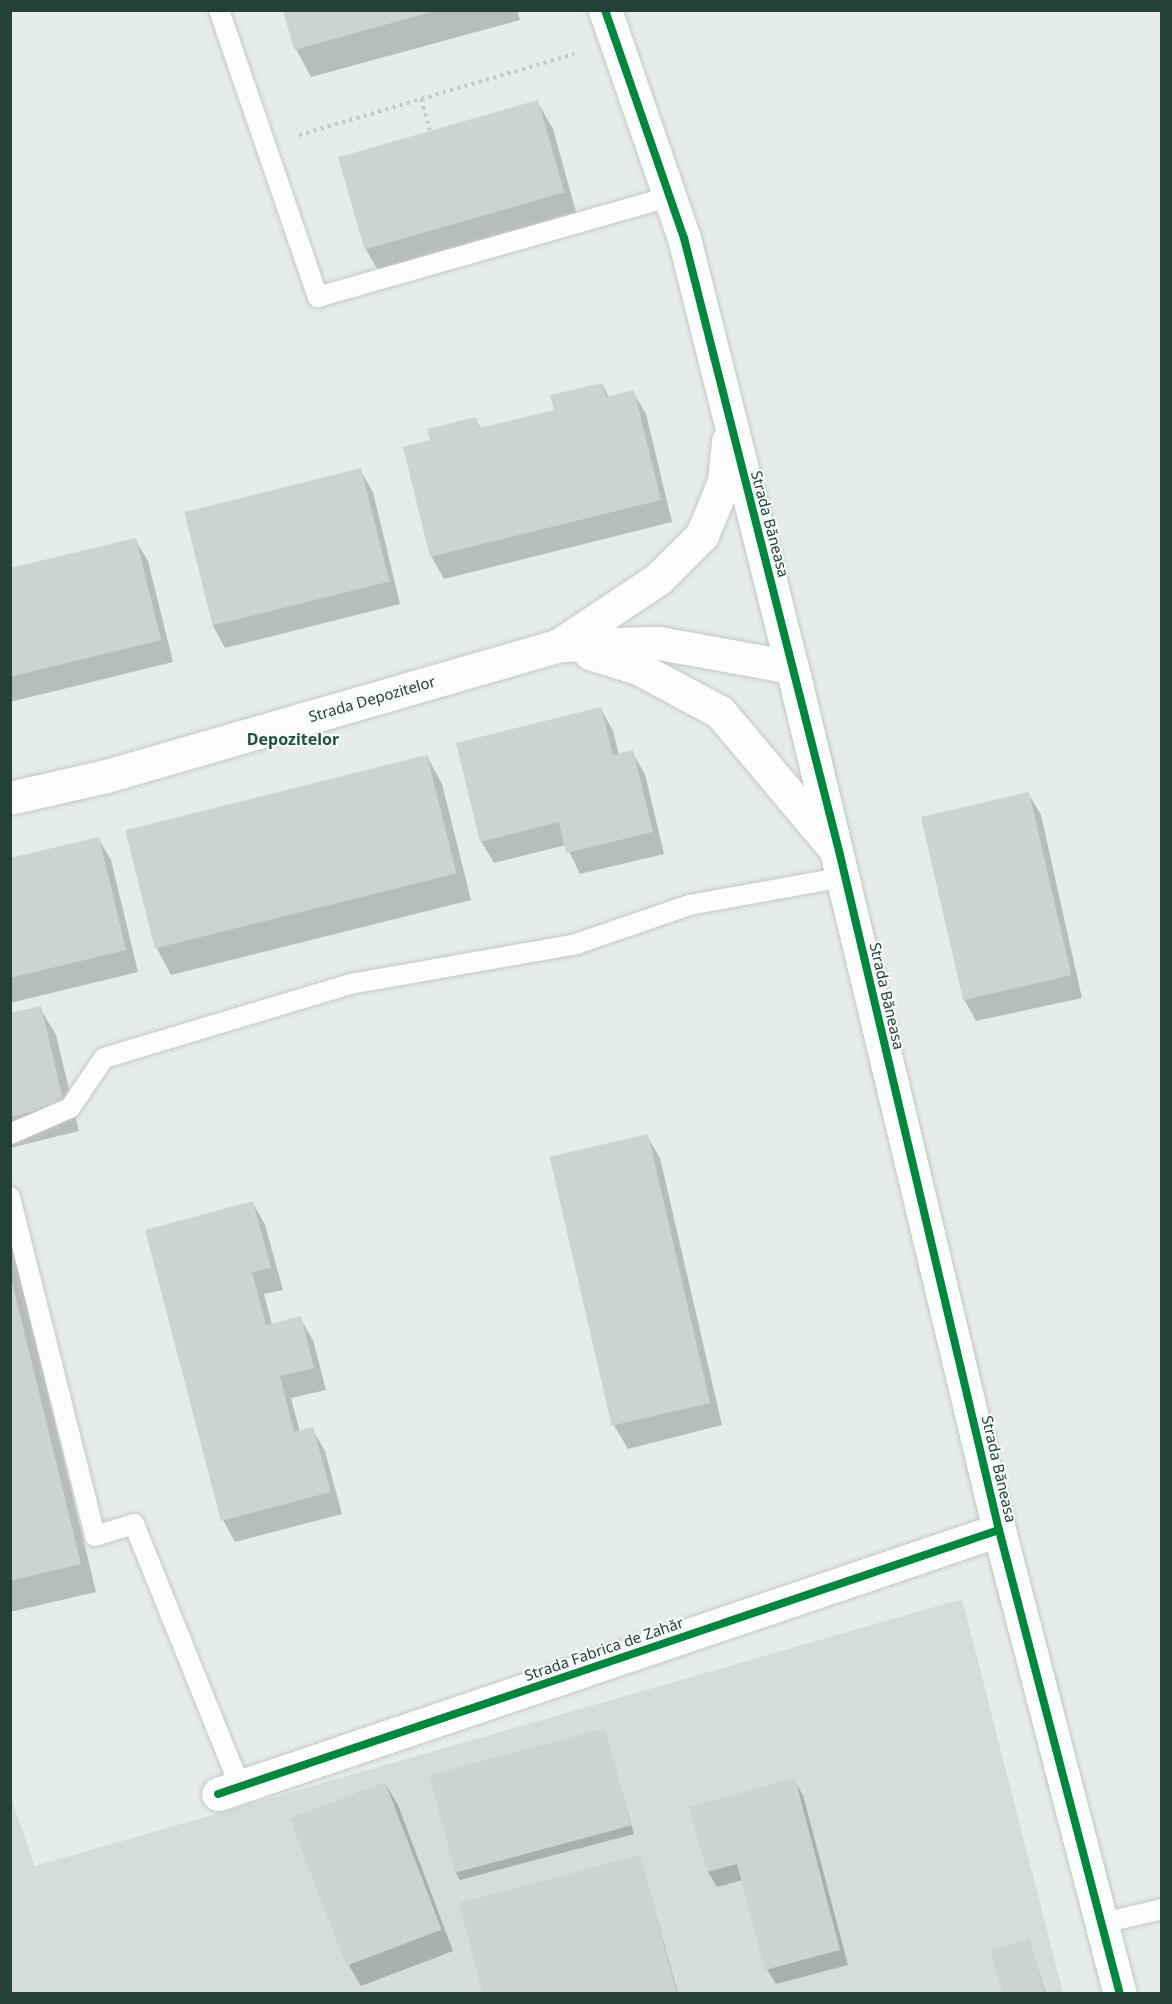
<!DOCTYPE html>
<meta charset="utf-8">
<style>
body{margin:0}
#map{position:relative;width:1172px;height:2004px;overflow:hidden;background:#e7ece9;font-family:"Noto Sans",sans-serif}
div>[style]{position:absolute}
.built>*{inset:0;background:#d5ddd9}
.shadow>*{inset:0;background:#0003}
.building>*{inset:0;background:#ced3d1;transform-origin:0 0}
.path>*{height:4px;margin-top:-2px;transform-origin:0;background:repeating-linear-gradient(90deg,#c2cbc7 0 3px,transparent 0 7.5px)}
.roads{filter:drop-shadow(0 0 2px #c4c9c6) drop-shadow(0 0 2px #c4c9c6)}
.service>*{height:20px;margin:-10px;padding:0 10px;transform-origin:10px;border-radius:10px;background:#fbfcfc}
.minor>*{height:33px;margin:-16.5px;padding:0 16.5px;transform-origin:16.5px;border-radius:16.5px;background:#fbfcfc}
.tertiary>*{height:33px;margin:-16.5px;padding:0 16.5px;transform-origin:16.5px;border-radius:16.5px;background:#fbfcfc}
.cycleway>*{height:8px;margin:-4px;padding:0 4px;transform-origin:4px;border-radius:4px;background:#00873e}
span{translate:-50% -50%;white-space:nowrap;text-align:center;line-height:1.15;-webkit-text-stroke:4.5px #f6faf8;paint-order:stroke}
.street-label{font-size:15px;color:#244136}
.neighbourhood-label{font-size:16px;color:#1f5341;font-weight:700}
.frame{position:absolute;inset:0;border:12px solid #244136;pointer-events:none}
</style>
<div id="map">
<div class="built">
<div style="clip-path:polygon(962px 1599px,1063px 1993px,11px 1993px,10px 1795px,35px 1866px)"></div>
</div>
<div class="shadow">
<div style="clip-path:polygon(285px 10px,517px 10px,520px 20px,311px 77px,296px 49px)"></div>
<div style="clip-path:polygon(537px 101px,553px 129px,578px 219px,381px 275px,365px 248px)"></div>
<div style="clip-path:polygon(602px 384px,609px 397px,633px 392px,646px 414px,672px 522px,444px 579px,431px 556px,432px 441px,476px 419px,481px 429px,556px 411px)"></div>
<div style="clip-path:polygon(360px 470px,373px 492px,400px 604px,225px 648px,213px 626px,185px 513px)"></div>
<div style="clip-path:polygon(135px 539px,148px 561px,173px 662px,10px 702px,10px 570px)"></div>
<div style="clip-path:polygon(601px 709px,613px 731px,619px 755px,632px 752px,645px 774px,664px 854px,580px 874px,566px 845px,494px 863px,481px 841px)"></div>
<div style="clip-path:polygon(427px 756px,442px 784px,471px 900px,171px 975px,156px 947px)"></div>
<div style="clip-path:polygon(1028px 793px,1041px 815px,1082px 998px,976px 1021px,964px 999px)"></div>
<div style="clip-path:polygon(98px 838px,111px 860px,138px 972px,10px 1003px,10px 860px)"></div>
<div style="clip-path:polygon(40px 1008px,56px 1035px,79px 1131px,10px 1148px,10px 1015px)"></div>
<div style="clip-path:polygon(647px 1136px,660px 1158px,722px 1425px,628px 1449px,615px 1427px,552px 1158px)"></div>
<div style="clip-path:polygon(253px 1203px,265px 1225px,283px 1290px,264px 1294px,272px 1325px,300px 1318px,313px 1340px,326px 1390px,291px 1398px,300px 1432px,312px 1429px,325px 1451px,342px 1514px,235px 1542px,223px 1520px)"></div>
<div style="clip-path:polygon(10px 1237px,96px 1592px,10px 1612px)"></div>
<div style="clip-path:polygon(604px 1729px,634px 1834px,460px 1880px,456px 1873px)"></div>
<div style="clip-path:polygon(794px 1780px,803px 1795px,848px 1965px,776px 1984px,767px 1969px,743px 1880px,717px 1887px,708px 1872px)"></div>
<div style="clip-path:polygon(385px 1783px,398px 1805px,453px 1951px,361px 1986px,348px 1964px)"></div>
<div style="clip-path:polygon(640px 1857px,678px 1994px,484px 1994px)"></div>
<div style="clip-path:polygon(1029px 1941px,1046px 1994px,1004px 1994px)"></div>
</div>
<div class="building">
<div style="clip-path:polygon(283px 10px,435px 10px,435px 11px,294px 50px)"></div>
<div style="left:538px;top:100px;width:96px;height:208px;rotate:74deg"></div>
<div style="clip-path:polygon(602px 383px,606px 397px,634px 390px,661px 500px,430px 557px,403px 447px,430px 440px,427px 429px,476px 417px,479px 428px,554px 410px,550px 395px)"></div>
<div style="left:361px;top:468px;width:117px;height:182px;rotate:76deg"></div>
<div style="clip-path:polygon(136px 538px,161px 640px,10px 677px,10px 568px)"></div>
<div style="clip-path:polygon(601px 707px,613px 755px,633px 750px,653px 832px,566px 853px,559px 822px,480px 842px,456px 743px)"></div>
<div style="left:427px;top:755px;width:122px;height:311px;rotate:76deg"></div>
<div style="left:1029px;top:792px;width:188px;height:111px;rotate:77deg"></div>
<div style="clip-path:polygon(99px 837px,126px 950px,10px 978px,10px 858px)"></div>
<div style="clip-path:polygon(41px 1006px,64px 1104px,10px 1117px,10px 1013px)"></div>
<div style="left:648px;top:1134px;width:276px;height:101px;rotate:77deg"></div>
<div style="clip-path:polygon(253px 1201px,271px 1268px,252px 1272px,266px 1325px,301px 1316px,314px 1368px,280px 1376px,294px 1432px,313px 1427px,331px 1492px,221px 1521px,145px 1230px)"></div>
<div style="clip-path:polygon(10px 1274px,81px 1564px,10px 1581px)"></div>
<div style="left:605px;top:1728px;width:101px;height:182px;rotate:75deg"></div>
<div style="clip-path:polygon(795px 1778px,840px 1950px,765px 1970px,737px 1864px,707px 1872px,689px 1807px)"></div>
<div style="left:385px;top:1782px;width:158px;height:102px;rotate:69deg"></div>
<div style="clip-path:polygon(640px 1855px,677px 1994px,483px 1994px,459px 1903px)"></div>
<div style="clip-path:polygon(1030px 1939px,1045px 1994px,1003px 1994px,990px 1950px)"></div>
</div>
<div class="path">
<div style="left:421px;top:99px;width:32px;rotate:74deg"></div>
<div style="left:299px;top:135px;width:287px;rotate:-16.4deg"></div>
</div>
<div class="roads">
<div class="service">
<div style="left:219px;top:10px;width:304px;rotate:71deg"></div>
<div style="left:318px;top:297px;width:366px;rotate:-15.9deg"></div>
<div style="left:10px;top:1134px;width:65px;rotate:-23.4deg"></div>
<div style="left:70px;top:1108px;width:60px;rotate:-55.8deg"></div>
<div style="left:104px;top:1058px;width:257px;rotate:-16.7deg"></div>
<div style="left:350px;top:984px;width:230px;rotate:-10deg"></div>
<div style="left:576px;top:944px;width:120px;rotate:-19deg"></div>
<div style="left:689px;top:905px;width:158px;rotate:-10.2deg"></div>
<div style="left:10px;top:1197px;width:349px;rotate:75.9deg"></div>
<div style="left:95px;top:1536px;width:41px;rotate:-17.1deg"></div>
<div style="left:134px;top:1524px;width:284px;rotate:68deg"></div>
<div style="left:1103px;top:1923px;width:61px;rotate:-13.3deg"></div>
</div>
<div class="minor">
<div style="left:605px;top:10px;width:241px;rotate:70.9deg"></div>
<div style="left:684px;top:238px;width:442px;rotate:75.9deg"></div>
<div style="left:559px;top:645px;width:119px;rotate:-33.7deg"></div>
<div style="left:658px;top:579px;width:62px;rotate:-45deg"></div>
<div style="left:702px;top:535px;width:57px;rotate:-67.5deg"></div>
<div style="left:724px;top:482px;width:41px;rotate:-84.4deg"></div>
<div style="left:218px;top:1794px;width:824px;rotate:-18.68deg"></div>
</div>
<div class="tertiary">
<div style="left:590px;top:653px;width:50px;rotate:17.4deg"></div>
<div style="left:638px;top:668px;width:93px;rotate:28.2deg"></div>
<div style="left:720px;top:712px;width:177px;rotate:50deg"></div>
<div style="left:10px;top:798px;width:98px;rotate:-12.9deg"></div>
<div style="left:106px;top:776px;width:472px;rotate:-16.1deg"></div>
<div style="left:559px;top:645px;width:100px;rotate:-1.1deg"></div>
<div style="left:659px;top:643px;width:135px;rotate:10.2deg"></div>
<div style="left:792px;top:667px;width:887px;rotate:76.51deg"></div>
<div style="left:999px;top:1530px;width:480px;rotate:75.4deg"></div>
</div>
</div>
<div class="cycleway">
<div style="left:605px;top:10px;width:241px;rotate:70.9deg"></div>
<div style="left:684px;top:238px;width:636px;rotate:75.81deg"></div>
<div style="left:840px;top:855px;width:693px;rotate:76.75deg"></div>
<div style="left:999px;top:1530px;width:480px;rotate:75.4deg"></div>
<div style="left:218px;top:1794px;width:824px;rotate:-18.68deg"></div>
</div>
<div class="street-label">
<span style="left:770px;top:524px;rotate:75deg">Strada Băneasa</span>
<span style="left:372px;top:699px;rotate:-16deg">Strada Depozitelor</span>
<span style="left:887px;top:996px;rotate:77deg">Strada Băneasa</span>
<span style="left:999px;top:1469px;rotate:77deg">Strada Băneasa</span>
<span style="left:604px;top:1649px;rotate:-19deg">Strada Fabrica de Zahăr</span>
</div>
<div class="neighbourhood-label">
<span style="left:293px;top:739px">Depozitelor</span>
</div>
<div class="frame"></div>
</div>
